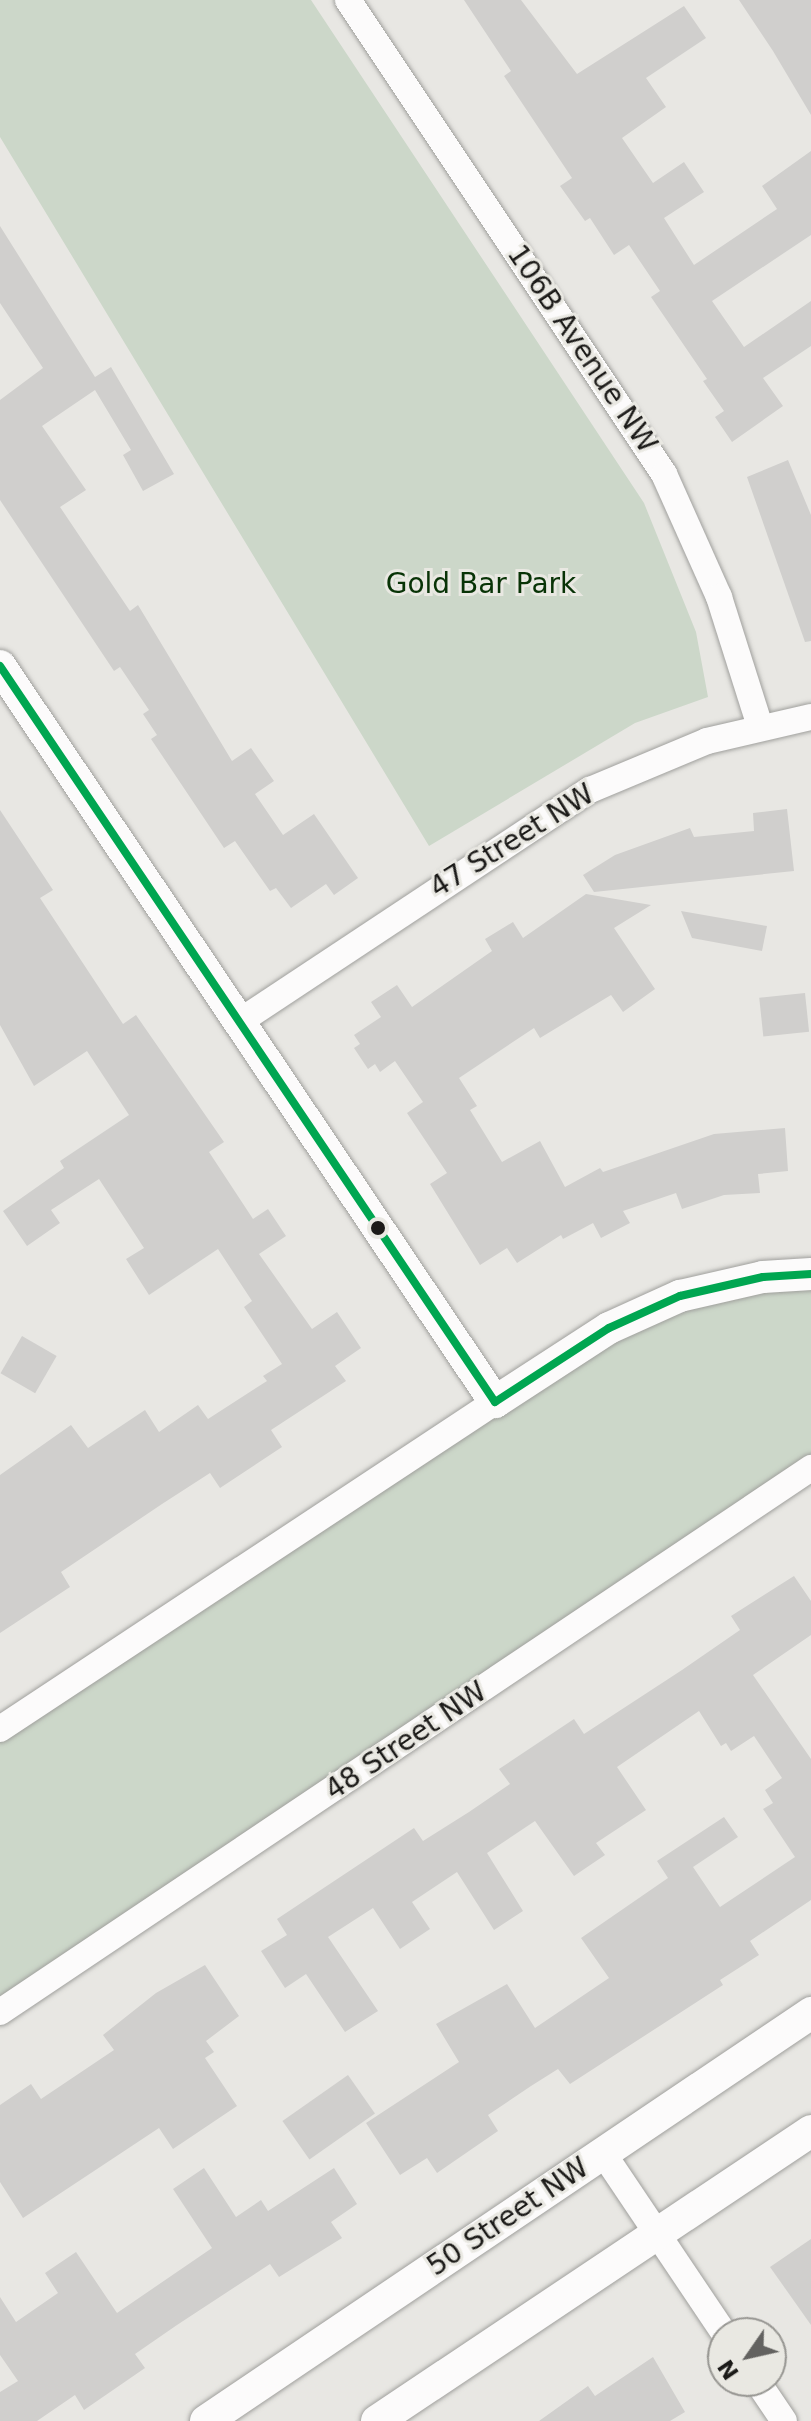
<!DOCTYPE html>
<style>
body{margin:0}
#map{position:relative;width:811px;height:2421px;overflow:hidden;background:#e8e7e3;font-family:"DejaVu Sans",sans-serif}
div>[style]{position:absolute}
.green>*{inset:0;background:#ccd7c9}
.building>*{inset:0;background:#d0cfcd;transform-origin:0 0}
.roads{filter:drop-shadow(0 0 2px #a0a09d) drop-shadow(0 0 2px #a0a09d)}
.minor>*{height:26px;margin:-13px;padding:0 13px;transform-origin:13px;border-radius:13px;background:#fcfbfb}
.tertiary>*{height:32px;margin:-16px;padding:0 16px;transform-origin:16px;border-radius:16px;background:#fcfbfb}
.bus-1>*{height:8px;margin:-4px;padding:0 4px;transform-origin:4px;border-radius:4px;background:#00a651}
.dots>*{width:22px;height:22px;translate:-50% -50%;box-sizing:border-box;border:4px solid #e9e8e2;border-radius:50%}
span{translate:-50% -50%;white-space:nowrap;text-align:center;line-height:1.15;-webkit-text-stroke:6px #e9e8e2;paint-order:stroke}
.street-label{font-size:28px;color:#1c1b19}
.park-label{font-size:28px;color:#083306}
.north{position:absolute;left:707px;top:2317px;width:80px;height:80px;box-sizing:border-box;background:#e9e8e2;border:2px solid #979692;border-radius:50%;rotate:236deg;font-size:22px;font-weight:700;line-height:32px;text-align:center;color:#1c1b19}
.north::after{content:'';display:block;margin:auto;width:28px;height:36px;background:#636260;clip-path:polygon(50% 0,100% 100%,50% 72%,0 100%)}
</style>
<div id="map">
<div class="green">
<div style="clip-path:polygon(0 0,311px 0,644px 503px,696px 632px,708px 697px,635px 723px,429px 846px,0 137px)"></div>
<div style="clip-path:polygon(811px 1274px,811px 1468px,0 2012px,0 1729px,609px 1328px)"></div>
</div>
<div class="building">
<div style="clip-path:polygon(464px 0,521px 0,577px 74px,684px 6px,706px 38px,646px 78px,666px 107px,622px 138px,653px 183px,684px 162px,704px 192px,664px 218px,694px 265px,777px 209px,762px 186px,811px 151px,811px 235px,712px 301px,744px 347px,811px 301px,811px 346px,763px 378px,783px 406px,732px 442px,715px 417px,724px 411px,703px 381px,707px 379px,651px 297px,660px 291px,629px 245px,614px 255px,590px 218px,585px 221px,560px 186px,572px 178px,504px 76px,511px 71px)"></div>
<div style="clip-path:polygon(739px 0,811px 0,811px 115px,773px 51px)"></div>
<div style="clip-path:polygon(0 226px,95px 377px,111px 367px,174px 474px,143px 491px,123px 455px,131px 450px,95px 390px,42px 426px,86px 490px,60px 507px,130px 611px,138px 605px,232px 761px,251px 748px,274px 781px,255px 794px,283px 835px,314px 814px,358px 878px,334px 895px,326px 884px,291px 908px,276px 888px,270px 891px,235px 841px,224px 848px,151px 739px,157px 735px,143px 714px,149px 710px,120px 667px,114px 671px,0 500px,0 400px,43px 368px,0 303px)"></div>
<div style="clip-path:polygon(788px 460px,811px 515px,811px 641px,805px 642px,747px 477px)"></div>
<div style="clip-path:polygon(787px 809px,794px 871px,594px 892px,583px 875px,615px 855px,690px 828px,694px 837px,754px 831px,753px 813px)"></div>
<div style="clip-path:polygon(0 810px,53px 890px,40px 898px,123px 1024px,136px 1015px,224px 1142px,209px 1152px,253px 1219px,268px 1209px,286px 1236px,259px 1254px,312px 1329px,337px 1312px,361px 1348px,335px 1366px,346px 1381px,271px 1430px,282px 1447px,220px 1488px,210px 1473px,162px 1504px,61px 1572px,70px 1587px,0 1633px,0 1475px,71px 1425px,88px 1448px,145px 1410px,159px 1432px,198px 1405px,208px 1419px,267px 1381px,263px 1376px,282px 1364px,244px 1307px,252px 1301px,218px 1249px,149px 1295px,126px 1259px,144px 1248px,99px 1179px,51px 1210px,60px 1223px,27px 1246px,3px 1211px,64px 1168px,60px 1161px,129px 1115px,87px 1051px,34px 1086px,0 1025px)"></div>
<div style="clip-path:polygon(586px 894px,651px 905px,614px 928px,655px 989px,623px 1012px,611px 995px,540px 1038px,534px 1028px,459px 1078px,477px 1106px,470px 1110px,502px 1162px,540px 1141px,565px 1187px,600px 1168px,603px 1172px,714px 1134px,785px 1128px,788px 1171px,758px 1174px,760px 1193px,724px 1195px,682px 1209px,676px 1193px,623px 1211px,630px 1223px,601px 1238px,593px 1223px,563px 1239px,561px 1235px,517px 1263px,507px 1248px,480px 1265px,430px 1184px,447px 1173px,407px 1113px,423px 1102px,395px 1061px,380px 1072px,375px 1064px,368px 1069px,354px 1048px,360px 1044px,354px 1035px,381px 1017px,371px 1002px,397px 985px,412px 1007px,492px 951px,485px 939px,513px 922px,523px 938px)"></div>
<div style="clip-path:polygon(681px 911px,767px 926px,762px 951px,692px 938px)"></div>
<div style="left:805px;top:993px;width:39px;height:46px;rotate:84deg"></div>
<div style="left:22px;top:1336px;width:40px;height:43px;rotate:30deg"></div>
<div style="clip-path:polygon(794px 1576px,811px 1601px,811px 1635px,753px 1675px,811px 1759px,811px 1900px,750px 1941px,759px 1955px,720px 1980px,723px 1985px,570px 2084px,558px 2069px,531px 2086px,488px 2115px,498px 2131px,437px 2173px,427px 2158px,400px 2175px,366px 2123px,459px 2062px,436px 2024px,507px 1984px,535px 2028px,609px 1978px,581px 1938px,668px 1878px,657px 1861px,724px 1817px,738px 1837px,693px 1867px,720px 1907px,795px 1857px,763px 1809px,773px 1803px,765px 1790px,782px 1778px,754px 1736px,731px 1751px,726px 1743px,721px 1746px,699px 1711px,617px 1767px,646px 1810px,596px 1843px,605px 1855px,574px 1876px,535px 1821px,487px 1853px,523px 1911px,494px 1930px,457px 1872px,412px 1902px,430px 1929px,400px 1949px,373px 1908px,328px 1937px,378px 2011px,345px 2032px,306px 1974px,285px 1988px,261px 1951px,287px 1935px,277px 1919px,414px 1828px,423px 1841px,469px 1812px,510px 1784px,499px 1769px,574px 1719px,584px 1734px,682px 1670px,740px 1630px,731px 1616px)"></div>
<div style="clip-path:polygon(205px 1965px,239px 2016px,206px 2041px,214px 2052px,205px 2058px,237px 2106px,173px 2149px,159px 2128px,23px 2218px,0 2182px,0 2105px,31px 2084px,41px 2099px,114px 2050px,103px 2035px,156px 1993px)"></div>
<div style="left:348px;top:2075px;width:47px;height:80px;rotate:55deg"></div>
<div style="clip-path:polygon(204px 2168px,236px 2217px,261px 2200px,268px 2211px,334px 2168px,357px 2204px,331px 2222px,342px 2238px,279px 2277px,270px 2264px,177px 2325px,135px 2354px,145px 2368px,84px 2410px,75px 2395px,37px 2421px,0 2421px,0 2392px,18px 2381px,0 2355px,0 2297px,16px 2322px,58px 2293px,45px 2273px,76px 2252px,117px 2313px,212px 2248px,173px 2189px)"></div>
<div style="clip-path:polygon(811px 2239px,811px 2325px,770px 2267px)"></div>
<div style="clip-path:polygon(653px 2357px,685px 2412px,670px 2421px,539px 2421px,588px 2386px,595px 2396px)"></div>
</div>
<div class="roads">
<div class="minor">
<div style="left:348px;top:0;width:570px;rotate:56.31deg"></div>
<div style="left:664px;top:474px;width:135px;rotate:65.9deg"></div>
<div style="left:719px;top:597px;width:135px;rotate:72.4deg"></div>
<div style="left:239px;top:1022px;width:421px;rotate:-33.5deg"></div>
<div style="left:590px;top:790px;width:127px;rotate:-22.7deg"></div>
<div style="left:707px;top:741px;width:107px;rotate:-13deg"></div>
<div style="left:0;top:1729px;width:593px;rotate:-33.45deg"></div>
<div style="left:0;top:2012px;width:977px;rotate:-33.85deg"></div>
<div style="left:603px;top:2153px;width:217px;rotate:56.1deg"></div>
<div style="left:757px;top:2381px;width:48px;rotate:56deg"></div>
</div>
<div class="tertiary">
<div style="left:0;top:666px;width:887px;rotate:56.08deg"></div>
<div style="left:495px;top:1402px;width:136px;rotate:-33deg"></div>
<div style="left:609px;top:1328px;width:78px;rotate:-24.3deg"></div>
<div style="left:680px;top:1296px;width:85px;rotate:-12.9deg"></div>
<div style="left:763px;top:1277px;width:48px;rotate:-3.6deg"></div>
<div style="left:206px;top:2421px;width:730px;rotate:-33.99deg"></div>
<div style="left:377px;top:2421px;width:522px;rotate:-33.75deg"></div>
</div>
</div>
<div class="bus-1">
<div style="left:0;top:666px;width:887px;rotate:56.08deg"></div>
<div style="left:495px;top:1402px;width:136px;rotate:-33deg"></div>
<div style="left:609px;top:1328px;width:78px;rotate:-24.3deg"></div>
<div style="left:680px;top:1296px;width:85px;rotate:-12.9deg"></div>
<div style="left:763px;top:1277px;width:48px;rotate:-3.6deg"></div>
</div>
<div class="dots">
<div style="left:378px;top:1228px;background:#1c1b19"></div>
</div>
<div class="street-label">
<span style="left:582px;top:349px;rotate:56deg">106B Avenue NW</span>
<span style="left:512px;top:841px;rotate:-32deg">47 Street NW</span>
<span style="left:406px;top:1741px;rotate:-34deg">48 Street NW</span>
<span style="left:508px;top:2217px;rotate:-34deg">50 Street NW</span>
</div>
<div class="park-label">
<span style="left:481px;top:584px">Gold Bar Park</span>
</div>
<div class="north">N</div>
</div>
